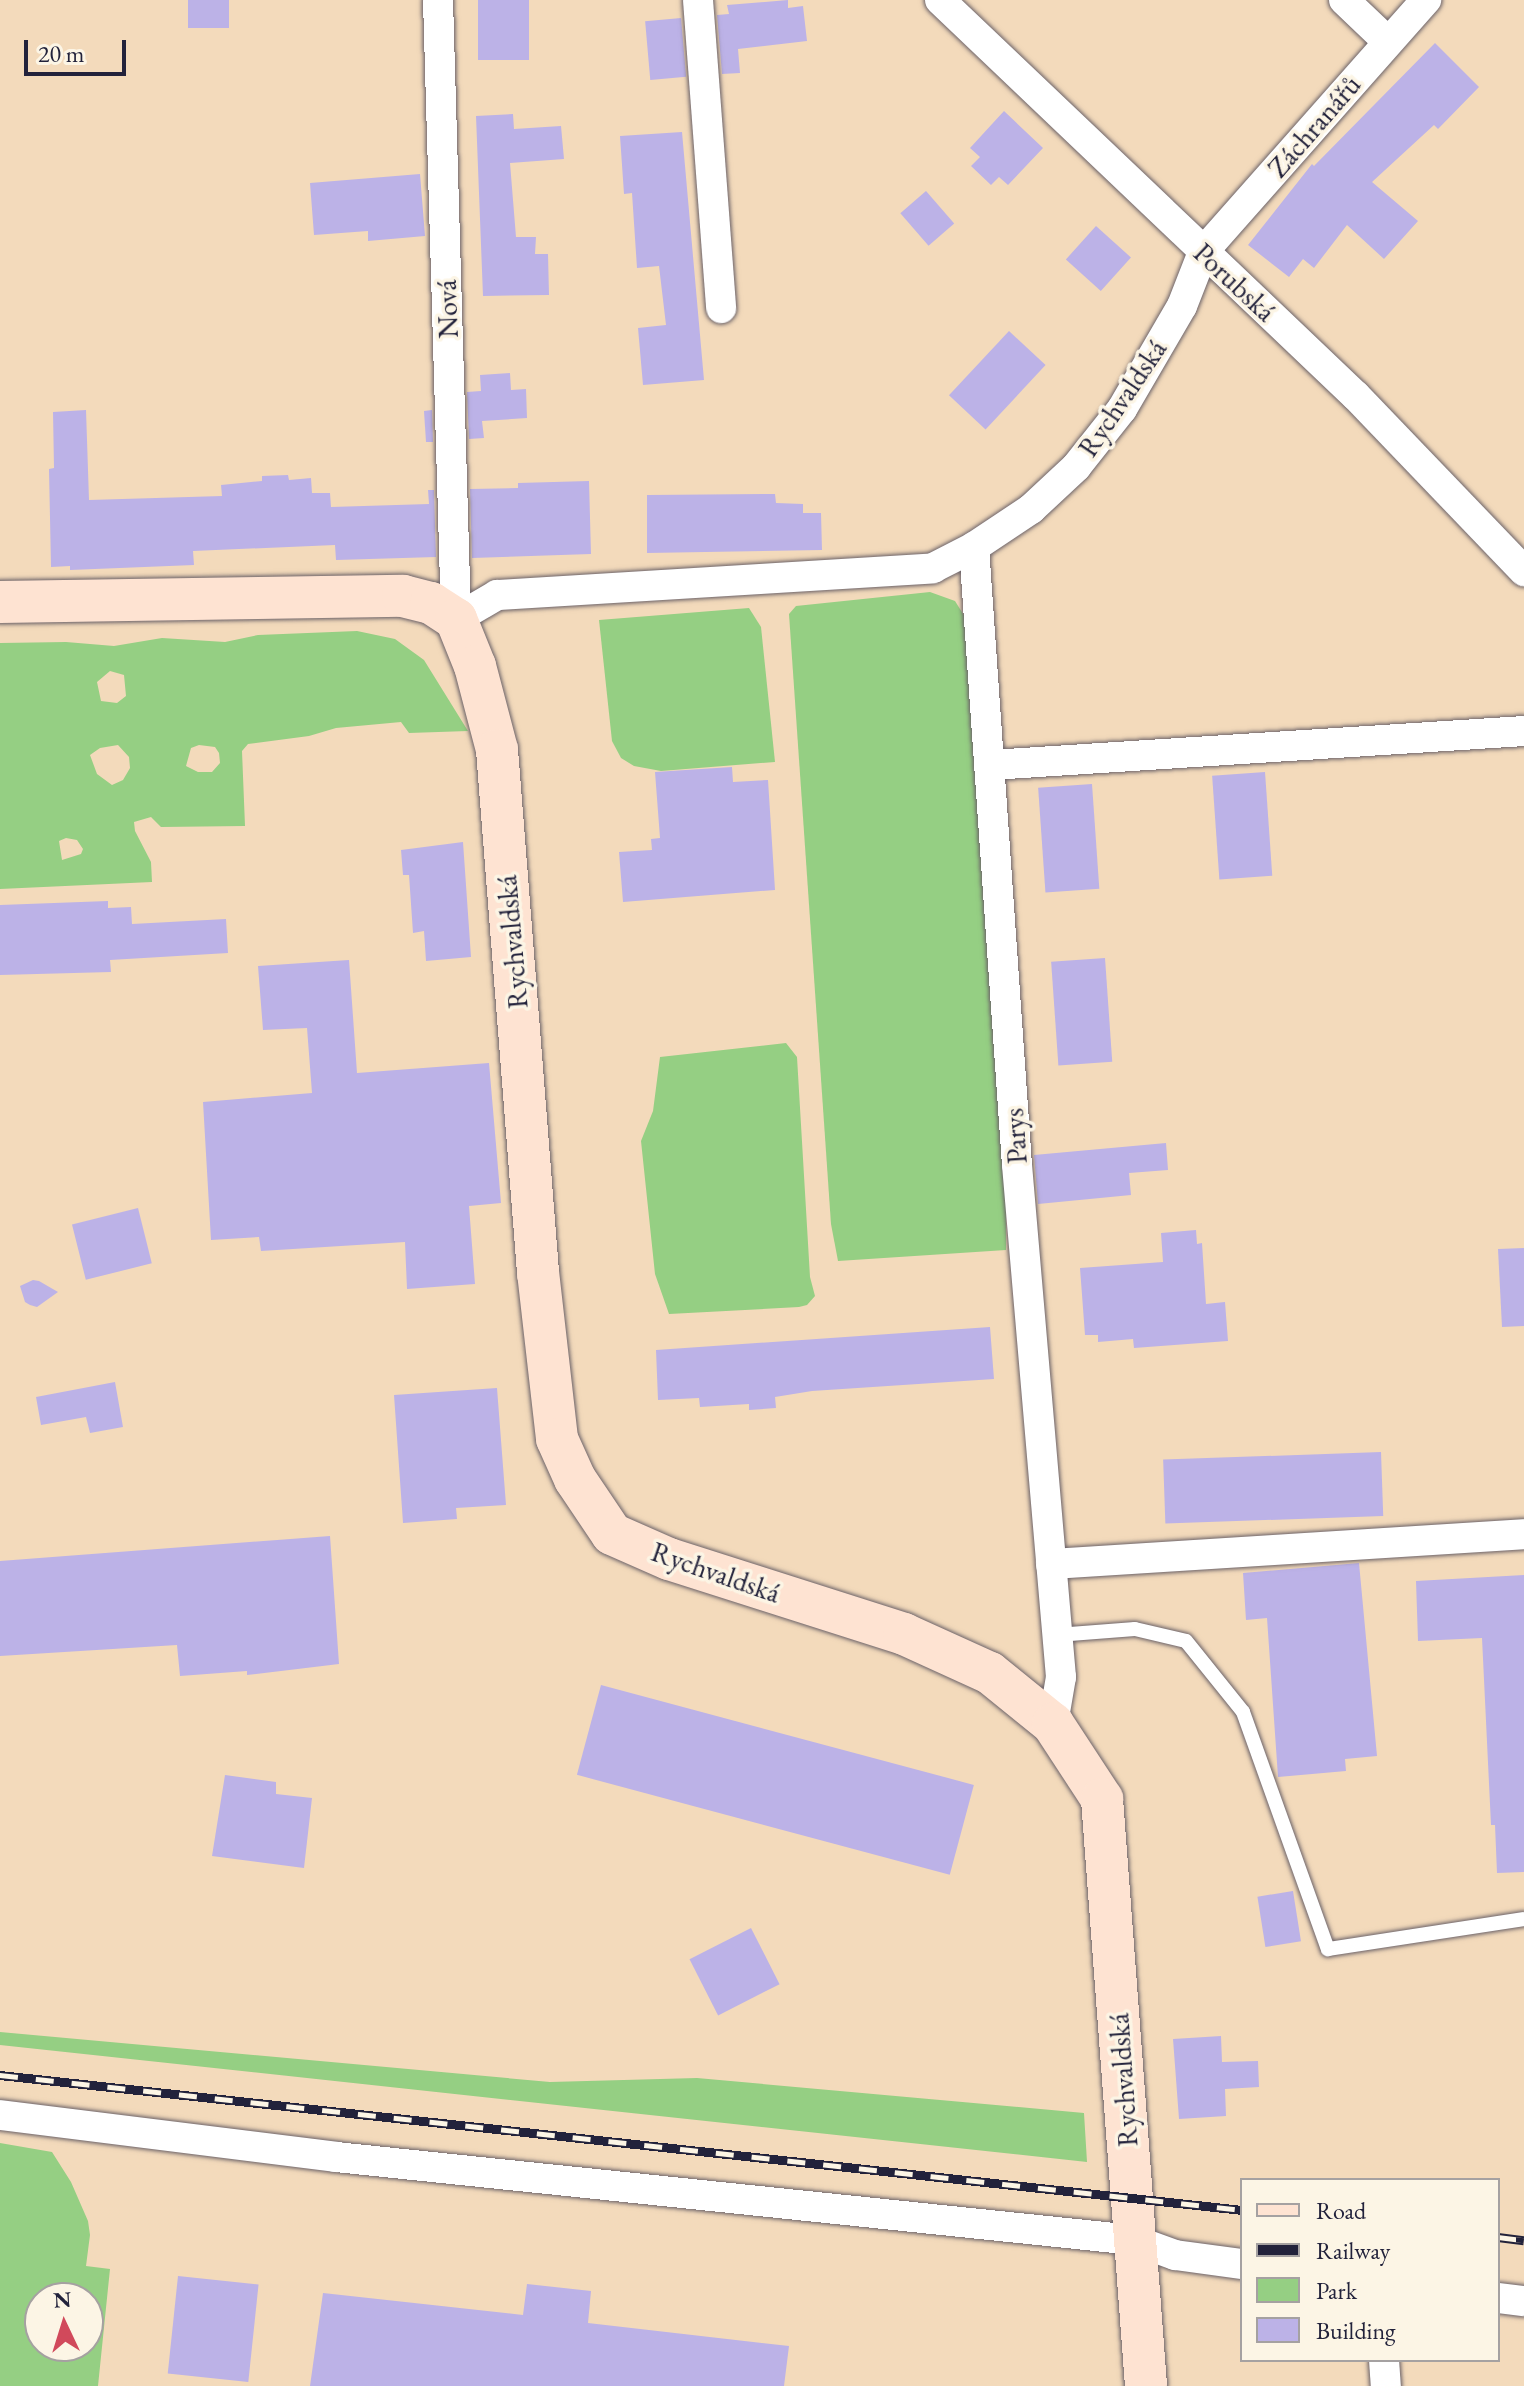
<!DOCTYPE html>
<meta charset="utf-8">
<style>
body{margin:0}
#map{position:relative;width:1524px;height:2386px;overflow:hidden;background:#f3dabb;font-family:"EB Garamond",serif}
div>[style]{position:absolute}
.green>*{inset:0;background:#95cf83}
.building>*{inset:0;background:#bcb2e7;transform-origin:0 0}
.roads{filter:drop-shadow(0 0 2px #6b6268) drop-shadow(0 0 2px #6b6268)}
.lane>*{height:14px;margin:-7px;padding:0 7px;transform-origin:7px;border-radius:7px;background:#fff}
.street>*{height:30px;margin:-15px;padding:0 15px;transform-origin:15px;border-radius:15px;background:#fff}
.secondary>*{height:42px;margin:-21px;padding:0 21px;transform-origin:21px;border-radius:21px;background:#fee3d2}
.rail>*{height:9px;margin-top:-4.5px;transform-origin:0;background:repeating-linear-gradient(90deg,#fcf5e5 0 18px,#22223b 0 36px);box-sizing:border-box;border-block:2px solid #22223b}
span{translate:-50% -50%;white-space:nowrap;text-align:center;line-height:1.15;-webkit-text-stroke:7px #fcf5e5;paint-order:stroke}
.street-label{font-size:28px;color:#22223b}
.legend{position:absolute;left:1240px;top:2178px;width:260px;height:184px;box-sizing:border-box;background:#fcf5e5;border:2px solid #a5a1a1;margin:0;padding:10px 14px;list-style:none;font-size:24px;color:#22223b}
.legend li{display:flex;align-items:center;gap:16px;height:40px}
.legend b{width:40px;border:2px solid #a5a1a1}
.north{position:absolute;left:24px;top:2282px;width:80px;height:80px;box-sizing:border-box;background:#fcf5e5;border:2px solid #a5a1a1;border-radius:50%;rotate:356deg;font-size:22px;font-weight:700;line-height:32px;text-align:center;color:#22223b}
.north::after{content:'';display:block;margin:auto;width:28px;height:36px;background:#d1495b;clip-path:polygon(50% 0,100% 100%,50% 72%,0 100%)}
.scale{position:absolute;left:24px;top:40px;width:102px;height:36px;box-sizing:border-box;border:4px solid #22223b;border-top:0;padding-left:10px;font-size:24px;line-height:28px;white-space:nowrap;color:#22223b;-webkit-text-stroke:6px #fcf5e5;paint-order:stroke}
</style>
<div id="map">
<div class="green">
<div style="clip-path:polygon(930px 592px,955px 601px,965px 617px,1006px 1192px,1006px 1250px,838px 1261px,831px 1224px,789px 614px,796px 606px)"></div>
<div style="clip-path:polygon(749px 608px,761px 627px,775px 762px,661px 771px,634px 766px,621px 758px,612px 741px,599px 620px)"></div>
<div style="clip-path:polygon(evenodd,357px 631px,395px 639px,424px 660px,468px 731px,409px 733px,401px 722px,336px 728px,309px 736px,248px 744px,242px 751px,245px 826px,161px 827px,151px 817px,134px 822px,135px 831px,151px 862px,152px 882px,0 889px,0 643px,66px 642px,114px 646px,162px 638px,225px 642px,258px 635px,357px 631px,110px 671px,124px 675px,126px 696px,117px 703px,101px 701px,97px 682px,110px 671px,357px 631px,118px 745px,129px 757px,130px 768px,123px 780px,112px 785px,97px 774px,90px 755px,100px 748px,118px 745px,357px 631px,199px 745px,215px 747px,219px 753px,220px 763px,212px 772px,198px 772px,186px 766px,191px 748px,199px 745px,357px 631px,66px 838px,77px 840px,83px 849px,81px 854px,62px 860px,59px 841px,66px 838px)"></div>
<div style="clip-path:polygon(786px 1043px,797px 1057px,810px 1277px,815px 1296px,807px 1305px,799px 1307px,669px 1314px,655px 1274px,641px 1141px,653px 1111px,660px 1057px)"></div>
<div style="clip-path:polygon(0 2032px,550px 2082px,697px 2078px,1084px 2113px,1087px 2162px,0 2045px)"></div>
<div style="clip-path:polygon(evenodd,0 2143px,52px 2152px,71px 2182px,88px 2221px,90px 2235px,86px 2266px,110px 2269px,98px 2386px,0 2386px,0 2143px,40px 2298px,88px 2298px,88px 2346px,40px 2346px,40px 2298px)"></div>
</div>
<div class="building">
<div style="left:188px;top:0;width:41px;height:28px"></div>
<div style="left:478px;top:0;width:51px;height:60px"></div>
<div style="clip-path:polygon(788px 0,788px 8px,803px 6px,807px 41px,738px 49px,740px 73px,722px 74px,717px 15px,729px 14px,727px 5px)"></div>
<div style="left:681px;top:18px;width:59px;height:36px;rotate:85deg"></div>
<div style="clip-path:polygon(1435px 43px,1479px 87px,1438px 129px,1434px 125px,1372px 182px,1418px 221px,1384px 259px,1347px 225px,1314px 268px,1303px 259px,1289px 277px,1248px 245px,1312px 164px,1314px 166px)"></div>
<div style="clip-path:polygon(1004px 111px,1043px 148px,1008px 185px,999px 177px,991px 185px,971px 166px,980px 157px,970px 148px)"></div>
<div style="clip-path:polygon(513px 114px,514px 129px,561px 126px,564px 159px,510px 163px,516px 237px,536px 237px,535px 254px,548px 254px,549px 295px,483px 296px,476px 116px)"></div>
<div style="clip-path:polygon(682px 132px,704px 380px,643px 385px,638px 328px,666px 325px,659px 266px,637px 268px,632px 193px,624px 194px,620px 136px)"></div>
<div style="clip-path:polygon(420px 174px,425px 236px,368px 241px,368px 231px,314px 235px,310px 183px)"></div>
<div style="left:926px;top:191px;width:43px;height:34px;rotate:49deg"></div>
<div style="left:1096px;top:226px;width:47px;height:45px;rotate:42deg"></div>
<div style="left:1009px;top:331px;width:50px;height:88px;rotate:43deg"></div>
<div style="clip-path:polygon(510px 373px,511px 390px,526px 389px,527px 418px,482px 421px,484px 438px,469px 439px,467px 392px,481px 391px,480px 375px)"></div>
<div style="clip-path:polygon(86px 410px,89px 500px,222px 496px,221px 485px,262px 481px,262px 476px,288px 475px,289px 480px,311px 478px,312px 493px,330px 493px,331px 507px,429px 504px,428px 490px,434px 490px,436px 557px,336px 560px,335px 545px,193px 551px,194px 565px,70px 570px,70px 566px,51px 567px,49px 469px,54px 468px,53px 412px)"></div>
<div style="clip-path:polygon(432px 410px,433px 442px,426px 442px,424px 411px)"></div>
<div style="clip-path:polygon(589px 481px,591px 554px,472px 558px,470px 489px,518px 488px,518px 483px)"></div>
<div style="clip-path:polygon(775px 494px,776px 503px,803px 504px,803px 513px,821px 513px,822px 550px,647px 553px,647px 495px)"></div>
<div style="clip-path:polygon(732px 767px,733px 782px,768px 780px,775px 890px,623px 902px,619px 852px,652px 850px,651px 839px,660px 838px,655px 772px)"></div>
<div style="left:1265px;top:772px;width:104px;height:53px;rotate:86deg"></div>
<div style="left:1092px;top:784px;width:105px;height:54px;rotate:86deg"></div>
<div style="clip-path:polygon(463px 842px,471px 957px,426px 961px,424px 931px,413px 933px,409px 875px,403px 875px,401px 850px)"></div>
<div style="clip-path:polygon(108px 901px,108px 908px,131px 907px,132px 924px,226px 919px,228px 953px,110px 960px,111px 972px,0 975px,0 905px)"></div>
<div style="left:1105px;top:958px;width:104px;height:54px;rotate:86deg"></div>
<div style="clip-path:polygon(349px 960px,357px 1073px,489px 1063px,501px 1203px,469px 1206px,475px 1284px,407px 1289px,405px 1242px,261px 1251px,259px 1237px,211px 1240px,203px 1102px,312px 1093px,307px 1028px,263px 1030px,258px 966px)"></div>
<div style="clip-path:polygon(1166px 1143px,1168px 1170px,1129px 1173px,1131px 1195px,1038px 1204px,1034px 1155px)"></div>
<div style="left:138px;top:1208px;width:57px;height:68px;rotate:76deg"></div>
<div style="clip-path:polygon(1196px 1230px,1197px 1244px,1202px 1243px,1206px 1304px,1225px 1302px,1228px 1341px,1134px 1348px,1133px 1339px,1098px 1342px,1098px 1335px,1085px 1335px,1080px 1268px,1163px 1262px,1161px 1233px)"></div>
<div style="clip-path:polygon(1524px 1248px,1524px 1326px,1502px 1327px,1498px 1249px)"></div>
<div style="clip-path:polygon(33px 1280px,39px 1281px,58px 1292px,37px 1307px,30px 1305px,25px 1302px,20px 1286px)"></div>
<div style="clip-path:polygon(990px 1327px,994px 1379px,812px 1391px,775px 1397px,776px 1408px,749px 1410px,749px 1404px,700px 1407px,699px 1398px,658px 1400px,656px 1350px)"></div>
<div style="clip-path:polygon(115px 1382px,123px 1427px,90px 1433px,86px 1417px,41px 1425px,36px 1397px)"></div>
<div style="clip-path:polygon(497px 1388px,506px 1505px,456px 1508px,457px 1519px,403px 1523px,394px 1395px)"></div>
<div style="left:1381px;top:1452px;width:64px;height:218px;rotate:88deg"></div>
<div style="clip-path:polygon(330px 1536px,339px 1664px,247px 1675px,247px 1671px,180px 1676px,177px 1645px,0 1656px,0 1561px)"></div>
<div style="clip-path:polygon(1359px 1563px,1377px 1756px,1345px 1759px,1346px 1771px,1278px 1777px,1267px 1618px,1246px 1620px,1243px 1573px)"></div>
<div style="clip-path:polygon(1524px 1575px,1524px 1872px,1497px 1873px,1495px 1825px,1491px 1825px,1482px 1638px,1418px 1641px,1416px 1581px)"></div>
<div style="left:601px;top:1685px;width:386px;height:93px;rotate:15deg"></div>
<div style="clip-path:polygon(225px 1775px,276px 1782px,276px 1794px,312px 1798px,304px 1868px,212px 1856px)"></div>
<div style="left:1293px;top:1891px;width:51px;height:36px;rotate:81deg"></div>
<div style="left:751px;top:1928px;width:63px;height:69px;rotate:63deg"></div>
<div style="clip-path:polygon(1221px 2036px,1222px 2062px,1258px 2061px,1259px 2087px,1225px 2089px,1226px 2116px,1179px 2119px,1173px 2039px)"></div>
<div style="left:178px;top:2276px;width:81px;height:98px;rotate:6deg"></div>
<div style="clip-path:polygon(527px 2284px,591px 2291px,588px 2323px,789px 2346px,784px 2386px,310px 2386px,323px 2293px,523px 2315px)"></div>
</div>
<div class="roads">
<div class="lane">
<div style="left:1057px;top:1635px;width:78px;rotate:-4.4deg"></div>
<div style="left:1135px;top:1629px;width:52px;rotate:13.2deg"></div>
<div style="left:1186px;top:1641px;width:91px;rotate:51.2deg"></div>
<div style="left:1243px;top:1712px;width:252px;rotate:70.3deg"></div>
<div style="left:1328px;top:1949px;width:198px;rotate:-8.7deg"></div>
</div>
<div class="street">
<div style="left:438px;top:0;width:619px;rotate:88.33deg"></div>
<div style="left:456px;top:619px;width:48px;rotate:-30.3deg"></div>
<div style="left:497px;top:595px;width:437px;rotate:-3.5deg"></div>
<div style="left:933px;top:568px;width:46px;rotate:-27.1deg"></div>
<div style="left:974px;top:547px;width:69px;rotate:-33.7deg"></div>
<div style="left:1031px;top:509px;width:62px;rotate:-43deg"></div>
<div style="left:1076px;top:467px;width:74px;rotate:-51.6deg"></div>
<div style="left:1122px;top:409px;width:119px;rotate:-59.8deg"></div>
<div style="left:1182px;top:306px;width:58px;rotate:-68.7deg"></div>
<div style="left:1203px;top:252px;width:337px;rotate:-48.5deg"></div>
<div style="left:698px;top:0;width:309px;rotate:85.7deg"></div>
<div style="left:940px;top:0;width:574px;rotate:43.59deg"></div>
<div style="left:1356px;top:396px;width:243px;rotate:46.2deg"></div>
<div style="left:1344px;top:0;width:59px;rotate:43.6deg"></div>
<div style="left:974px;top:547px;width:619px;rotate:86.02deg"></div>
<div style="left:1017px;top:1165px;width:514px;rotate:85.09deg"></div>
<div style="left:1061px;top:1677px;width:48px;rotate:99.7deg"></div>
<div style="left:991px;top:765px;width:534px;rotate:-3.65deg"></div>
<div style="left:1051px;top:1564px;width:474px;rotate:-3.6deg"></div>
<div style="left:0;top:2115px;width:339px;rotate:7.1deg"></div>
<div style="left:336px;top:2157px;width:802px;rotate:5.94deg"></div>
<div style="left:1134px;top:2240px;width:44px;rotate:20.1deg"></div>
<div style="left:1175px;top:2255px;width:68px;rotate:7.7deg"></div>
<div style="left:1498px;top:2298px;width:26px;rotate:7deg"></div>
<div style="left:1384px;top:2360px;width:26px;rotate:86deg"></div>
</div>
<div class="secondary">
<div style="left:0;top:602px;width:403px;rotate:-0.9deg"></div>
<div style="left:403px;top:596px;width:29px;rotate:14deg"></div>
<div style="left:431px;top:603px;width:30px;rotate:33deg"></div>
<div style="left:456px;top:619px;width:51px;rotate:68deg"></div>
<div style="left:475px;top:666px;width:87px;rotate:75.3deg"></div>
<div style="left:497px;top:750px;width:524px;rotate:85.51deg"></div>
<div style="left:538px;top:1272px;width:168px;rotate:83.5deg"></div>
<div style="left:557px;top:1439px;width:44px;rotate:65.8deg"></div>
<div style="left:575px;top:1479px;width:66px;rotate:56.1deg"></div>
<div style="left:612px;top:1534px;width:62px;rotate:23.7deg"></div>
<div style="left:669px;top:1559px;width:247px;rotate:17.7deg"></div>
<div style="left:904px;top:1634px;width:94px;rotate:24.4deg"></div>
<div style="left:990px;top:1673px;width:81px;rotate:39deg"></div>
<div style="left:1053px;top:1724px;width:90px;rotate:56.8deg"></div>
<div style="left:1102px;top:1799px;width:589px;rotate:85.71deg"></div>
</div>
</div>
<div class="rail">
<div style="left:0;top:2075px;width:1249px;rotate:6.2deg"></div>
<div style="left:1498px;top:2237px;width:26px;rotate:7deg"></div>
</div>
<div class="street-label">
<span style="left:1314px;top:126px;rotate:-49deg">Záchranářů</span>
<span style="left:1235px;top:282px;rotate:43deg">Porubská</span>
<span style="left:447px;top:309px;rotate:-92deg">Nová</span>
<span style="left:1122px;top:398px;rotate:-56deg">Rychvaldská</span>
<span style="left:512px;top:942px;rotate:-95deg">Rychvaldská</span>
<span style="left:1015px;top:1136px;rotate:-94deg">Parys</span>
<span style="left:716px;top:1572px;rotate:19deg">Rychvaldská</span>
<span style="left:1123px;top:2080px;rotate:-94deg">Rychvaldská</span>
</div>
<ul class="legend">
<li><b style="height:10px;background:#fee3d2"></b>Road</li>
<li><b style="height:10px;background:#22223b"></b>Railway</li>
<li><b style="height:22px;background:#95cf83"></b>Park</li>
<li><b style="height:22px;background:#bcb2e7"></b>Building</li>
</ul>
<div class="north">N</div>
<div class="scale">20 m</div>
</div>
